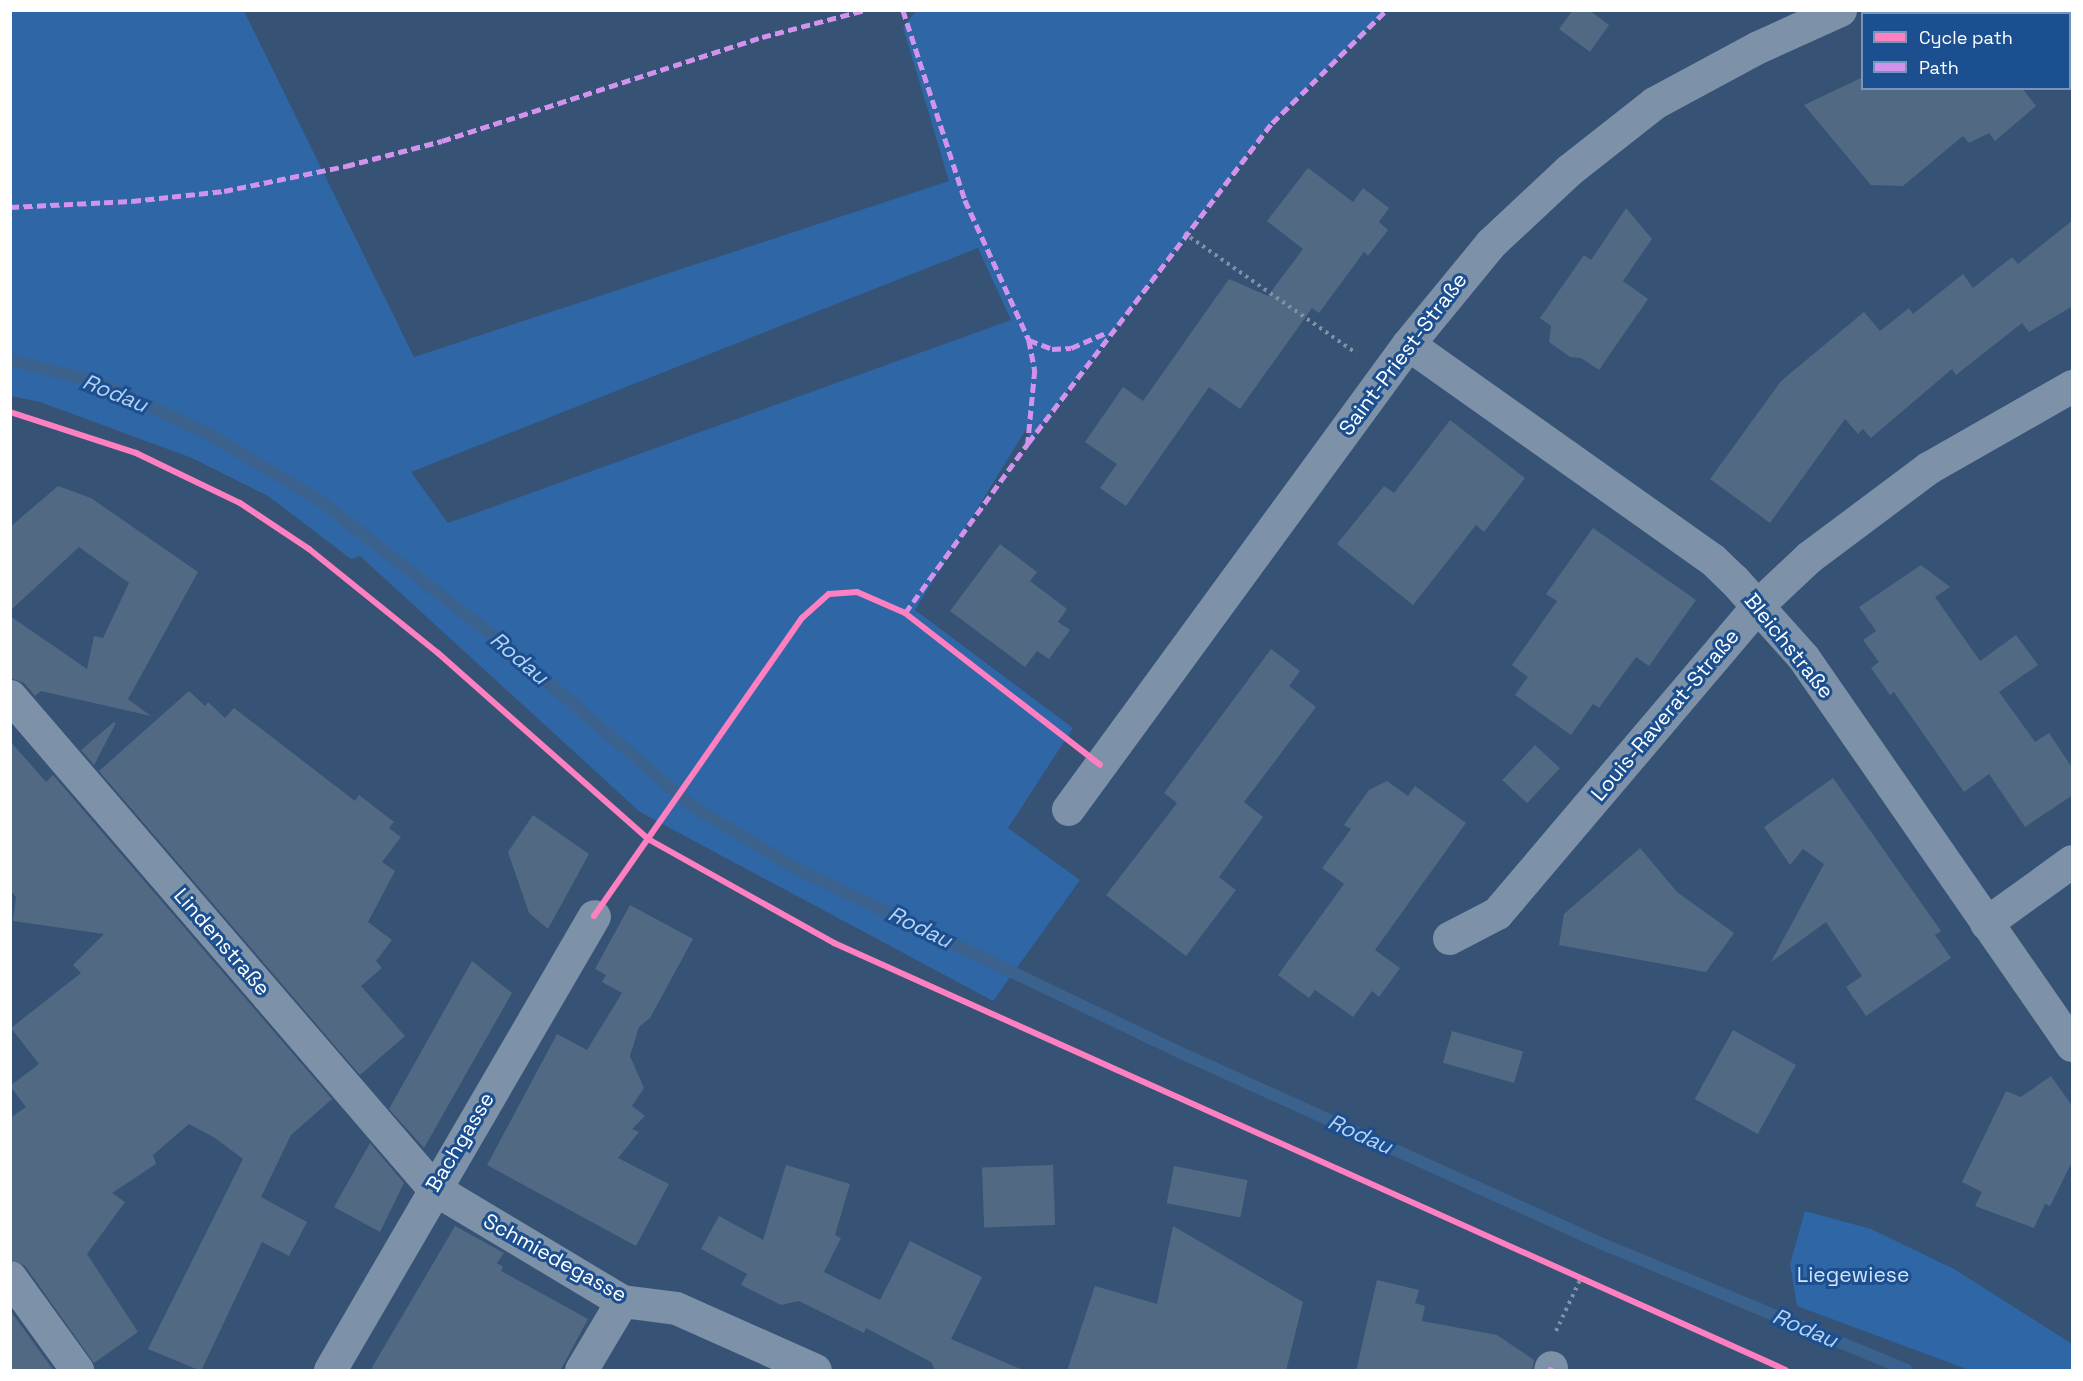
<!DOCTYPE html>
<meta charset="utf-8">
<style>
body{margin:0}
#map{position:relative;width:2083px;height:1381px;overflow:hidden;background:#365274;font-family:"Space Grotesk",sans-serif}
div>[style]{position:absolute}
.green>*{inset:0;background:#2f66a5}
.stream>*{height:12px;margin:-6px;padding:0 6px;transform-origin:6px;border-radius:6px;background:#3b618d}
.building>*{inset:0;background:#526984;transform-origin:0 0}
.path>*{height:4px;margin-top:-2px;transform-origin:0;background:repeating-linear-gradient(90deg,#7d92a8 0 3px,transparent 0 7.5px)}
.minor>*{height:33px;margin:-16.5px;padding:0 16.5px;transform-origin:16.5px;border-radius:16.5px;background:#7d92a8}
.quiet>*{height:4.5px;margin-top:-2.25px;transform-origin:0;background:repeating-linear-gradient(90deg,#d193ec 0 9px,transparent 0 13.5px)}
.cycleway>*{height:6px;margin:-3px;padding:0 3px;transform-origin:3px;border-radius:3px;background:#ff80c0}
span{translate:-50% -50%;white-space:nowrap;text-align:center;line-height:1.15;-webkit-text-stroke:6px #1b4f8f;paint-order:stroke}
.street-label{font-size:21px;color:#fff}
.park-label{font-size:21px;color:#cfe3fa}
.water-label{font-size:22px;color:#b5d3f5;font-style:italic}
.frame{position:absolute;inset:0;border:12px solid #fff;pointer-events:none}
.legend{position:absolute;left:1861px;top:12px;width:210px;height:78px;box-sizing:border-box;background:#1b4f8f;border:2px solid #7695bc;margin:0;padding:8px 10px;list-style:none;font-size:18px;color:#fff}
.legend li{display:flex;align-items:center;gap:12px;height:30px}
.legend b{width:30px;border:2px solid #7695bc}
</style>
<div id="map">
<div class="green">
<div style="clip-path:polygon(evenodd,10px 11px,244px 11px,414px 357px,949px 181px,903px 27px,916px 11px,1386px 11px,1272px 123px,1028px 443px,1030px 423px,915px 610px,1073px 728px,1008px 828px,1080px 880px,993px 1001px,640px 812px,360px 556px,351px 559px,268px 496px,192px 458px,40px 402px,11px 396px,10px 11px,978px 248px,1011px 320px,448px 523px,411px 472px,978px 248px)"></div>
<div style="clip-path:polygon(1805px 1211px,1871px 1229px,1954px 1269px,2072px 1344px,2072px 1370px,1969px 1370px,1797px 1306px,1790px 1264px)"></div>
</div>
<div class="stream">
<div style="left:10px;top:360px;width:86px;rotate:14.2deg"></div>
<div style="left:93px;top:381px;width:57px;rotate:23.9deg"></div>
<div style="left:145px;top:404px;width:72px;rotate:25.5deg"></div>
<div style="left:210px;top:435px;width:126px;rotate:30.7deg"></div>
<div style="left:318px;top:499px;width:231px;rotate:38deg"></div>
<div style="left:500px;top:641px;width:253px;rotate:40.7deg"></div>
<div style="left:692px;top:806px;width:122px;rotate:31deg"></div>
<div style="left:797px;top:869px;width:433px;rotate:25.6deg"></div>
<div style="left:1188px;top:1056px;width:463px;rotate:24.4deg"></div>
<div style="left:1610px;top:1247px;width:321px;rotate:22.5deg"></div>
</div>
<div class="building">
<div style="clip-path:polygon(1573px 10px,1589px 10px,1609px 25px,1590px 52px,1559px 29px)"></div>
<div style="clip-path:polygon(1863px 77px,1863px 88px,2022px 88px,2036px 106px,1995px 141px,1989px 133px,1969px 143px,1963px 136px,1903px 186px,1871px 185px,1804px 105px)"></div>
<div style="clip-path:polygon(1308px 168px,1353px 202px,1363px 188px,1389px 208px,1379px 222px,1388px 230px,1368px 256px,1364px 252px,1319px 313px,1312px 308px,1240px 409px,1209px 387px,1126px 506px,1100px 488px,1117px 464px,1085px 442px,1123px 387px,1143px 401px,1229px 279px,1268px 296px,1303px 249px,1267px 221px)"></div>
<div style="clip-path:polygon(1626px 208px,1652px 239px,1623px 281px,1648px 299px,1599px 370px,1581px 358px,1570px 357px,1549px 342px,1551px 326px,1540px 318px,1584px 255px,1591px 260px)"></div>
<div style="clip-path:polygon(2073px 220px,2073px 306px,2029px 332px,2022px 323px,1956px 375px,1952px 369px,1871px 438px,1863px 429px,1858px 434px,1845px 419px,1770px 523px,1710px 479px,1781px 381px,1864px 312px,1880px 331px,1909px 308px,1913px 314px,1963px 274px,1973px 288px,2012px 257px,2018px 264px)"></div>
<div style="clip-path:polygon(1450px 420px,1525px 478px,1484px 532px,1476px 525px,1413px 605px,1337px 544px,1384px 486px,1394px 493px)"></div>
<div style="clip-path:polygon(58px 486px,91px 498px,198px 572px,128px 699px,151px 716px,41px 691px,35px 696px,24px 683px,10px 678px,10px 616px,87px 669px,94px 636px,103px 638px,129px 583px,79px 547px,10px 611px,10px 527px)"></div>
<div style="clip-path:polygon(1593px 528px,1696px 600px,1649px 666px,1636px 657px,1599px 708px,1593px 704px,1571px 735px,1515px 695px,1528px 677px,1512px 665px,1557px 601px,1546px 594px)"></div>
<div style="clip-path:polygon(1000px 544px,1037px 572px,1030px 581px,1067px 609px,1058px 622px,1070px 630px,1049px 659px,1037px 651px,1025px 667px,950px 611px)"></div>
<div style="clip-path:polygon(1921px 565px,1950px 587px,1935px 597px,1980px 661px,2016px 635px,2038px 665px,1999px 692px,2035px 742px,2049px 733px,2073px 769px,2073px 795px,2025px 827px,1989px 774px,1964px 792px,1894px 692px,1890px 695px,1871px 668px,1879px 662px,1863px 640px,1876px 631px,1859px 607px)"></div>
<div style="clip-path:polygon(1271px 649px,1300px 671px,1289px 686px,1316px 707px,1244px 802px,1263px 817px,1219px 877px,1236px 890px,1186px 956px,1106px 895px,1177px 803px,1164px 793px)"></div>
<div style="clip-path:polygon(189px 691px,205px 706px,208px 702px,225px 718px,234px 708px,355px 801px,359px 795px,394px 822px,389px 828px,401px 837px,382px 862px,395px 871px,368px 922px,392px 940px,376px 961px,382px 968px,361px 986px,405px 1036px,360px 1075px,99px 771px)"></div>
<div style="clip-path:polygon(114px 722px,116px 723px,94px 765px,81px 750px)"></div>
<div style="clip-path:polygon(10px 741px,46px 782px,53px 775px,332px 1099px,291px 1135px,261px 1197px,307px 1222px,289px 1256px,262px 1242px,201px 1371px,148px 1349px,243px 1159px,215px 1138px,189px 1124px,153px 1155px,156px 1164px,112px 1193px,125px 1202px,87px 1254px,138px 1332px,94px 1363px,25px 1266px,10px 1259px,10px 1118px,26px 1107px,10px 1086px,39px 1064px,11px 1028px,81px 973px,73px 965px,104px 934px,13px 921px,16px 897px,10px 890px)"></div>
<div style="left:1535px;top:745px;width:34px;height:48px;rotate:43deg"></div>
<div style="clip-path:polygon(1833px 778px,1941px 931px,1935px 935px,1951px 958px,1866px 1016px,1846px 987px,1862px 976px,1826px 922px,1771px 962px,1824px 864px,1803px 849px,1790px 865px,1764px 827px)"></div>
<div style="clip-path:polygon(1387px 781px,1408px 796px,1415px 786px,1466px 823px,1375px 950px,1400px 968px,1379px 997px,1372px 991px,1353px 1017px,1315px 990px,1309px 998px,1278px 975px,1344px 884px,1322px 868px,1351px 829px,1344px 825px,1369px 790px)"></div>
<div style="clip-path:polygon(533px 815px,589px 854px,548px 929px,529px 913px,508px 852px)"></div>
<div style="clip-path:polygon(1640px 848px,1677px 892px,1734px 933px,1706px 972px,1559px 945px,1564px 914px)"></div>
<div style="clip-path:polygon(630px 905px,693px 939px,650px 1018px,639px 1027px,630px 1056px,644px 1088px,632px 1106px,645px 1116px,632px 1129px,639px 1132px,618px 1158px,669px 1184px,636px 1246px,487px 1165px,557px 1034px,587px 1050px,622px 993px,602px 982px,606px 975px,595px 969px)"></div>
<div style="clip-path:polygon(472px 961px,512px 993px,424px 1148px,389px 1109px)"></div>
<div style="left:1733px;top:1030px;width:72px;height:79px;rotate:29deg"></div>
<div style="left:1452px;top:1031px;width:74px;height:33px;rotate:16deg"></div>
<div style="clip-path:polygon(2051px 1076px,2073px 1107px,2073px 1160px,2050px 1206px,2045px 1204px,2034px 1228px,1975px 1206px,1982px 1192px,1962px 1182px,2006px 1091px,2021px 1097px)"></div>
<div style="clip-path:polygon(370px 1143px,404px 1183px,380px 1232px,334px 1207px)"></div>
<div style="clip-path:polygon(786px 1165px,850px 1184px,835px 1235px,841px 1238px,824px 1272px,880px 1300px,910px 1241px,982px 1277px,951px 1339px,1025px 1371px,935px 1370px,931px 1362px,866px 1328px,864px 1333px,799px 1301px,781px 1305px,741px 1285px,747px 1274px,701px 1249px,719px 1216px,763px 1240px)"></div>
<div style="left:1053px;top:1165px;width:60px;height:71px;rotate:88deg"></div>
<div style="left:1174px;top:1166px;width:75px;height:38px;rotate:11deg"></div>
<div style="clip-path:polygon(455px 1226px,504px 1253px,497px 1263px,503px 1267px,501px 1271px,588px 1319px,560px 1371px,370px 1371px)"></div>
<div style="clip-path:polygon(1173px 1226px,1303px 1302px,1286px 1371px,1067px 1371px,1095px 1286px,1157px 1304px)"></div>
<div style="clip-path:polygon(1377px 1280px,1419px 1290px,1415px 1303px,1425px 1306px,1422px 1321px,1497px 1335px,1534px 1360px,1532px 1371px,1356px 1371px)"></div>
<div style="clip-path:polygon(10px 1310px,54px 1371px,10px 1371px)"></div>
</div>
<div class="path">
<div style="left:1184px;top:233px;width:210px;rotate:34.9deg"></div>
<div style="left:1556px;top:1331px;width:56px;rotate:-64.8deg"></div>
</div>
<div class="minor">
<div style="left:1408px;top:344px;width:372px;rotate:35.3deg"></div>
<div style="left:1712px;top:559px;width:30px;rotate:44deg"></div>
<div style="left:1734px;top:580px;width:103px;rotate:48.1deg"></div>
<div style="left:1803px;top:657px;width:472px;rotate:55.3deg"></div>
<div style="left:10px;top:696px;width:649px;rotate:49.31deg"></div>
<div style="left:433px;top:1188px;width:220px;rotate:30.9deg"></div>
<div style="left:622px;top:1301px;width:54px;rotate:7.4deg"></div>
<div style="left:676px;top:1308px;width:152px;rotate:24deg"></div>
<div style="left:1068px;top:809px;width:576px;rotate:-53.83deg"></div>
<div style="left:1408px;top:344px;width:131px;rotate:-50.6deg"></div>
<div style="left:1491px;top:243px;width:107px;rotate:-43.1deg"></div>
<div style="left:1569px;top:170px;width:108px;rotate:-38.2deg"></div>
<div style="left:1654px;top:103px;width:118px;rotate:-28.3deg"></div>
<div style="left:1758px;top:47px;width:90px;rotate:-24.3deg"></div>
<div style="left:1986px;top:923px;width:106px;rotate:-35.8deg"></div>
<div style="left:1449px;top:938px;width:54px;rotate:-27.5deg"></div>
<div style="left:1497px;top:913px;width:404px;rotate:-49.7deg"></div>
<div style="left:1758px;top:605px;width:70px;rotate:-43.3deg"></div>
<div style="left:1809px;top:557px;width:149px;rotate:-36.8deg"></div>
<div style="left:1928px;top:468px;width:166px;rotate:-29.7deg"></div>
<div style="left:10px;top:1277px;width:115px;rotate:54.2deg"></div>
<div style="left:330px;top:1370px;width:525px;rotate:-59.82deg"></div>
<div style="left:581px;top:1370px;width:80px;rotate:-59.3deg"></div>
<div style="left:1550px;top:1370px;width:3px;rotate:-72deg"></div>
</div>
<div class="quiet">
<div style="left:903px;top:10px;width:200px;rotate:71.9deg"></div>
<div style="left:965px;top:200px;width:154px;rotate:65.4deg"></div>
<div style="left:1029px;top:340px;width:31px;rotate:79deg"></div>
<div style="left:1035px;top:370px;width:73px;rotate:95.5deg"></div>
<div style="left:1028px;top:443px;width:402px;rotate:-52.7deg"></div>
<div style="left:1272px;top:123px;width:161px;rotate:-44.7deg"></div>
<div style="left:10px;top:207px;width:122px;rotate:-2.8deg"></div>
<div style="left:132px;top:201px;width:93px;rotate:-6.2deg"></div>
<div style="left:224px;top:191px;width:125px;rotate:-11.6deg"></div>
<div style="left:346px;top:166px;width:99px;rotate:-14.6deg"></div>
<div style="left:442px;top:141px;width:336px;rotate:-18deg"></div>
<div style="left:762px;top:37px;width:106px;rotate:-14.7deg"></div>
<div style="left:1029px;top:340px;width:25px;rotate:21deg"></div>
<div style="left:1052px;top:349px;width:19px;rotate:-3deg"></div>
<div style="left:1071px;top:348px;width:40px;rotate:-23.4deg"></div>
<div style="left:905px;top:613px;width:210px;rotate:-54.1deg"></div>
<div style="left:1550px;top:1370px;width:3px;rotate:-72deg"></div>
</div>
<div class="cycleway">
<div style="left:10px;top:412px;width:133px;rotate:18deg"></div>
<div style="left:136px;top:453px;width:115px;rotate:25.7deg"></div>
<div style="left:240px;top:503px;width:83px;rotate:33.7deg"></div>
<div style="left:309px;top:549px;width:166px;rotate:38.9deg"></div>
<div style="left:438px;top:653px;width:281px;rotate:41.5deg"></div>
<div style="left:648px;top:839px;width:213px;rotate:29.2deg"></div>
<div style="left:834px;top:943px;width:1043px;rotate:24.16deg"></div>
<div style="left:594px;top:916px;width:363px;rotate:-55.1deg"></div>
<div style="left:802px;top:618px;width:36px;rotate:-42deg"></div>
<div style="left:829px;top:594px;width:28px;rotate:-4deg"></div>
<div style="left:857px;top:592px;width:52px;rotate:23.6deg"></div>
<div style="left:905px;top:613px;width:247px;rotate:37.9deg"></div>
</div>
<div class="street-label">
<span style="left:1403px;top:354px;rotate:-53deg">Saint-Priest-Straße</span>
<span style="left:1789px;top:646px;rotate:51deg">Bleichstraße</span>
<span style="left:1665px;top:715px;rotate:-50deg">Louis-Raverat-Straße</span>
<span style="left:222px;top:942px;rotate:49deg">Lindenstraße</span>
<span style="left:460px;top:1142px;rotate:-59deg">Bachgasse</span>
<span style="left:555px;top:1258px;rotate:29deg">Schmiedegasse</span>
</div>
<div class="park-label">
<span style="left:1853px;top:1275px">Liegewiese</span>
</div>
<div class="water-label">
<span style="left:115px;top:393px;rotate:22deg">Rodau</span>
<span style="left:519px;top:658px;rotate:40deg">Rodau</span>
<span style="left:920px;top:927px;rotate:26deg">Rodau</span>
<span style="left:1360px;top:1134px;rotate:24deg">Rodau</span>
<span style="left:1805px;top:1328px;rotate:23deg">Rodau</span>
</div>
<div class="frame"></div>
<ul class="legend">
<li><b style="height:8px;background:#ff80c0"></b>Cycle path</li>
<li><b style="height:8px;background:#d193ec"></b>Path</li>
</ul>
</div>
